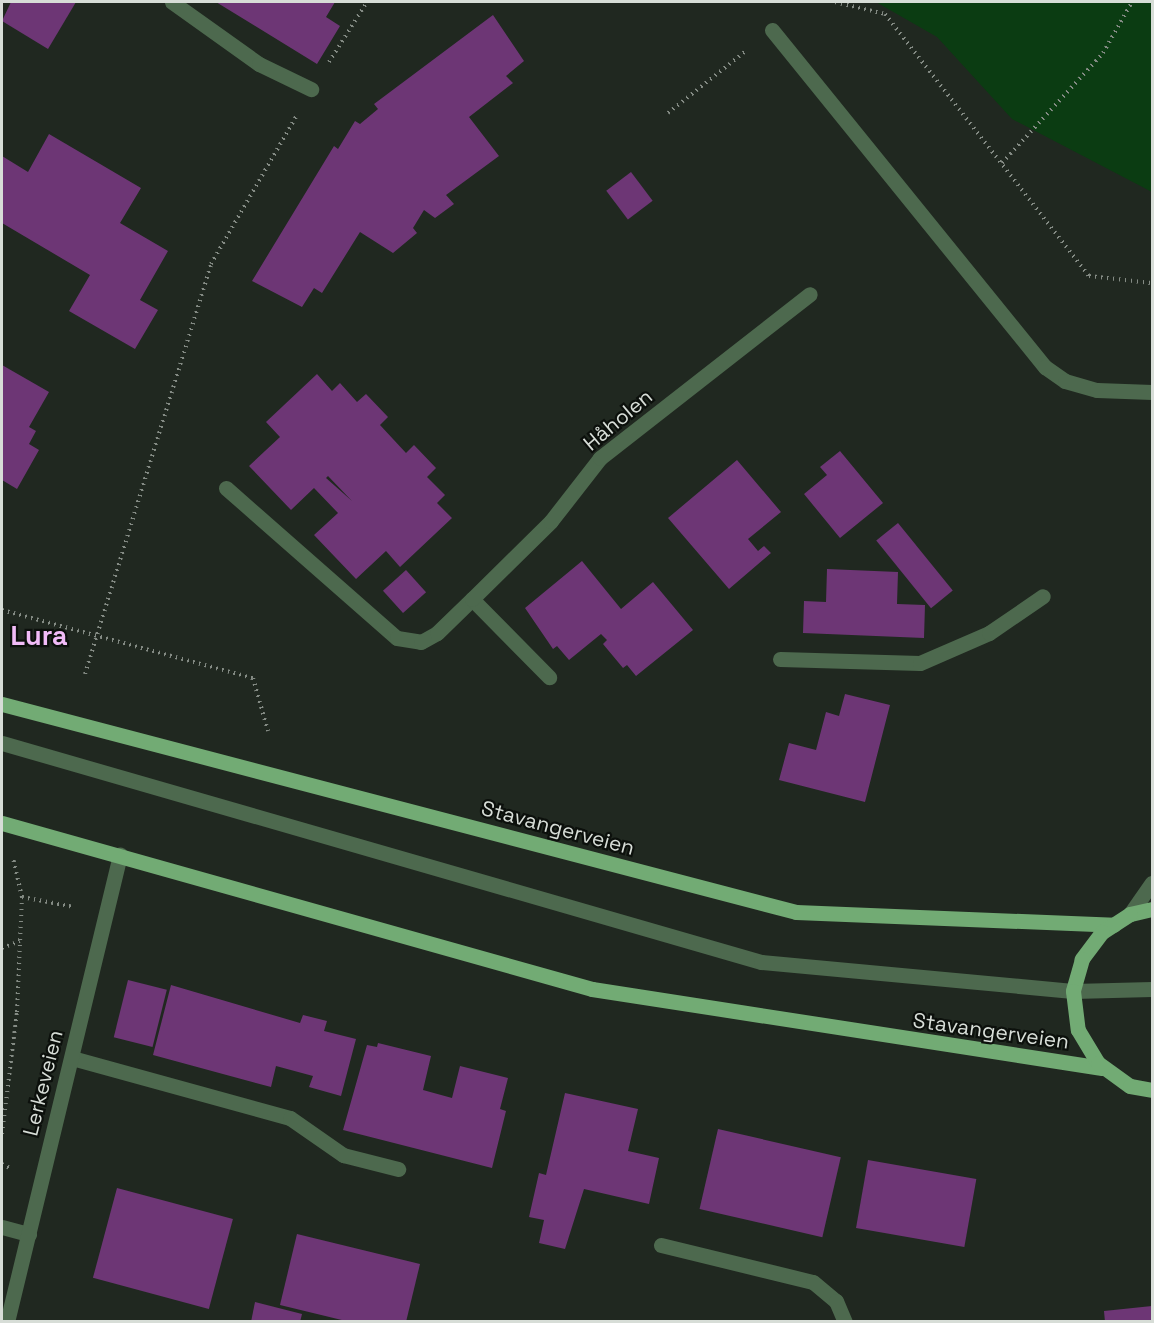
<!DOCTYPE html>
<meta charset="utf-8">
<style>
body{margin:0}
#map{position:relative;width:1154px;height:1323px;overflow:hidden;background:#202820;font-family:"Space Grotesk",sans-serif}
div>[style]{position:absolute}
.green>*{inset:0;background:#0b3c12}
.building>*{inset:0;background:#6d3675;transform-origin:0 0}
.path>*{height:4px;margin-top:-2px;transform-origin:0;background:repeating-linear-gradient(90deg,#848b84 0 1.5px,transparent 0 6px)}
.lane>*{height:15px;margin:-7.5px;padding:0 7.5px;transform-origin:7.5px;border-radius:7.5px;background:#4d694e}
.street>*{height:15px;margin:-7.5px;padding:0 7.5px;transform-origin:7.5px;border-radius:7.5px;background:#4d694e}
.primary>*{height:15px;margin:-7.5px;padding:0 7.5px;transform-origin:7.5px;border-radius:7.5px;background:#72ab74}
span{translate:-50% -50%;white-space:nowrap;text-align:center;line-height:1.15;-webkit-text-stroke:4.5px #0c100c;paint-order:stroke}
.street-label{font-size:21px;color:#d7ddd7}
.district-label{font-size:27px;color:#f1bbf7;font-weight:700}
.frame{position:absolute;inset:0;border:3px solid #d7ddd7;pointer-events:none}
</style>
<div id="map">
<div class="green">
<div style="clip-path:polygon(876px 2px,1152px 2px,1152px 192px,1012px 119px,937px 37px)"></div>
</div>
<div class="building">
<div style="clip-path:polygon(11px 2px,76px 2px,48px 49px,2px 21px)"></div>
<div style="clip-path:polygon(216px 2px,335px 2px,326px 17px,340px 26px,317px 64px)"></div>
<div style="clip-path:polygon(493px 15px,524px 61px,506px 76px,513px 83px,469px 117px,499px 156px,446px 195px,454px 204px,435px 218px,424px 210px,413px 228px,417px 233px,393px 253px,360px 232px,322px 293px,314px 288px,302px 307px,252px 281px,334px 146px,338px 149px,355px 121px,360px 124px,378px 109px,374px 104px)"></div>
<div style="clip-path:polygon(49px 134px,141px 188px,120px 223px,168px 251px,140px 300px,158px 310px,135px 349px,69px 311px,90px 275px,2px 223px,2px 156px,28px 172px)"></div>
<div style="left:631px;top:172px;width:36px;height:31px;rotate:53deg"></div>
<div style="clip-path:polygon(2px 365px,49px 392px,29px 427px,36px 431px,29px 444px,39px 450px,17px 489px,2px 480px)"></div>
<div style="clip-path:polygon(evenodd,317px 374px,332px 391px,340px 383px,357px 402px,366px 394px,388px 417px,380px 425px,406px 453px,414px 445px,436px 468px,427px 477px,445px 495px,437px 503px,452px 518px,400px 567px,386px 551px,356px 579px,314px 535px,338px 513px,314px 488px,291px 510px,249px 466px,280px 437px,266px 422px,317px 374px,328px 476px,352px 501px,326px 478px,328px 476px)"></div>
<div style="clip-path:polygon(840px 451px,883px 503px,840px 538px,804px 494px,827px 475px,820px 467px)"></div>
<div style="clip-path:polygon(737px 460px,781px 512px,748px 539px,758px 551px,764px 546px,771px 553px,729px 589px,668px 518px)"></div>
<div style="left:898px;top:523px;width:87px;height:28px;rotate:51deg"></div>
<div style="clip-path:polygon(582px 561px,621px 609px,653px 582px,693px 630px,636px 676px,627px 665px,623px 668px,603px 644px,607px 640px,601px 634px,569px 660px,557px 646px,553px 649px,525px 608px)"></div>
<div style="clip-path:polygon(827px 569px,898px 572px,897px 604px,925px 605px,924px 638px,803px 633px,804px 601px,826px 602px)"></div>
<div style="left:406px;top:570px;width:30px;height:31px;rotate:48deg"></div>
<div style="clip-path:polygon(845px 694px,890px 705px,865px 802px,779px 780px,789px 743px,816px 750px,826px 712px,839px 716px)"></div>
<div style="left:128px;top:980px;width:40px;height:59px;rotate:14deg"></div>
<div style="clip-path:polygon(171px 985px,300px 1023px,303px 1015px,327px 1021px,324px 1031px,356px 1039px,341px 1096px,309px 1087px,313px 1076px,276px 1066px,271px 1087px,153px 1055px)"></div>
<div style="clip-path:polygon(378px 1043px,431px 1056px,423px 1090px,452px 1098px,460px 1066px,508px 1078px,500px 1109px,506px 1111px,492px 1168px,343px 1130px,367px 1045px,377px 1047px)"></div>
<div style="clip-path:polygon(565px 1093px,638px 1109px,628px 1151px,659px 1158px,649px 1204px,584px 1189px,565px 1249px,539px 1243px,544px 1220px,529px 1217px,539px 1173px,546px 1175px)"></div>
<div style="left:718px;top:1129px;width:126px;height:82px;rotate:13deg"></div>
<div style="left:868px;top:1160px;width:110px;height:69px;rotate:10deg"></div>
<div style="left:117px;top:1188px;width:120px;height:93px;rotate:15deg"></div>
<div style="clip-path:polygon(297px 1234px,420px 1264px,406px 1322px,350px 1322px,280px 1305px)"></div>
<div style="clip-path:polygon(255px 1302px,302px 1314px,300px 1322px,251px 1322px)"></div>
<div style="clip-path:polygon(1152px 1306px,1152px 1322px,1105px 1322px,1104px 1311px)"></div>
</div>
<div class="path">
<div style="left:835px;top:2px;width:51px;rotate:13.5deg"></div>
<div style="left:885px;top:14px;width:332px;rotate:52.1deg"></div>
<div style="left:1089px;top:276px;width:63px;rotate:6.3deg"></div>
<div style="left:329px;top:62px;width:71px;rotate:-57.7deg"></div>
<div style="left:668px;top:113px;width:101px;rotate:-38.6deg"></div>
<div style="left:1002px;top:163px;width:149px;rotate:-47.4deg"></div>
<div style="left:1103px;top:53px;width:59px;rotate:-60.4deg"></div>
<div style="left:2px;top:610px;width:260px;rotate:15.2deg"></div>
<div style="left:253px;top:678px;width:55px;rotate:74.2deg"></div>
<div style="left:85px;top:674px;width:429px;rotate:-72.9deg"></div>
<div style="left:211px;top:264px;width:170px;rotate:-60deg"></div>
<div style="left:22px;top:897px;width:53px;rotate:10.9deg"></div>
<div style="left:2px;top:948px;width:19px;rotate:-21deg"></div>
<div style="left:2px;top:1134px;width:123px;rotate:-83deg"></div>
<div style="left:17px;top:1012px;width:115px;rotate:-87.5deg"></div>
<div style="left:22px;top:897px;width:39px;rotate:-103deg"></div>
<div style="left:2px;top:1164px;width:11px;rotate:27deg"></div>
</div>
<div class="lane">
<div style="left:172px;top:2px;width:107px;rotate:35.5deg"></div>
<div style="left:259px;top:64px;width:58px;rotate:25.7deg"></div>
<div style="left:772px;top:30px;width:434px;rotate:51deg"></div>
<div style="left:1045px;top:367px;width:24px;rotate:35deg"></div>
<div style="left:1065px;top:381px;width:33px;rotate:16deg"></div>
<div style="left:1097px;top:390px;width:55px;rotate:2.1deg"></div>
<div style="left:226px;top:488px;width:227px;rotate:41.3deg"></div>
<div style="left:397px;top:638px;width:24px;rotate:9deg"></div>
<div style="left:421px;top:642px;width:18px;rotate:-29deg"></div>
<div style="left:437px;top:633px;width:49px;rotate:-44.2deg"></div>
<div style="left:472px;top:599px;width:110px;rotate:45.4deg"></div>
<div style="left:780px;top:659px;width:140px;rotate:1.6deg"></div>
<div style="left:920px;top:663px;width:75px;rotate:-23.5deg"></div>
<div style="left:989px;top:633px;width:65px;rotate:-34.4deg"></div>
<div style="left:2px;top:743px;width:790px;rotate:16.09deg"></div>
<div style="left:761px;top:962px;width:313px;rotate:5.3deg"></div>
<div style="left:1073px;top:991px;width:79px;rotate:-1.5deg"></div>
<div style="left:72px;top:1058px;width:226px;rotate:15.4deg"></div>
<div style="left:290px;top:1118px;width:65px;rotate:34.9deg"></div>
<div style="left:343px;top:1155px;width:57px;rotate:14.3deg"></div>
<div style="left:661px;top:1245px;width:156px;rotate:13.7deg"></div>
<div style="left:813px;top:1282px;width:30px;rotate:40deg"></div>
<div style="left:836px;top:1301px;width:23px;rotate:67deg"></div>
</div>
<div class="street">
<div style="left:472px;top:599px;width:111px;rotate:-44.6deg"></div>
<div style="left:551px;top:521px;width:80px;rotate:-52.1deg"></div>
<div style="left:600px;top:458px;width:266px;rotate:-38deg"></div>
<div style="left:1130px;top:914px;width:38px;rotate:-55deg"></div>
<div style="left:2px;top:1227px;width:28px;rotate:15deg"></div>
<div style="left:7px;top:1322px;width:481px;rotate:-76.4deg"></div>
</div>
<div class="primary">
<div style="left:2px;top:704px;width:821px;rotate:14.68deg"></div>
<div style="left:796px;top:912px;width:318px;rotate:2.3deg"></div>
<div style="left:2px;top:823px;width:613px;rotate:15.71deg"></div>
<div style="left:592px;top:989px;width:516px;rotate:8.81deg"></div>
<div style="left:1152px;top:909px;width:23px;rotate:167deg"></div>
<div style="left:1130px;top:914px;width:33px;rotate:147deg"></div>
<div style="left:1102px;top:932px;width:34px;rotate:127deg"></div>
<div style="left:1082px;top:959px;width:33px;rotate:106deg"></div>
<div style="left:1073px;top:991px;width:39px;rotate:83deg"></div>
<div style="left:1078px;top:1030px;width:39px;rotate:59deg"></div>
<div style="left:1098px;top:1063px;width:39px;rotate:36deg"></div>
<div style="left:1130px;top:1086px;width:22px;rotate:10deg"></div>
</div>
<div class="street-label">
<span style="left:618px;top:420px;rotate:-40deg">Håholen</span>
<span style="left:558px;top:828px;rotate:15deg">Stavangerveien</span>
<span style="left:991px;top:1031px;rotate:8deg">Stavangerveien</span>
<span style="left:43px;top:1083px;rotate:-76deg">Lerkeveien</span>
</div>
<div class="district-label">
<span style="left:39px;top:636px">Lura</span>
</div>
<div class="frame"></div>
</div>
